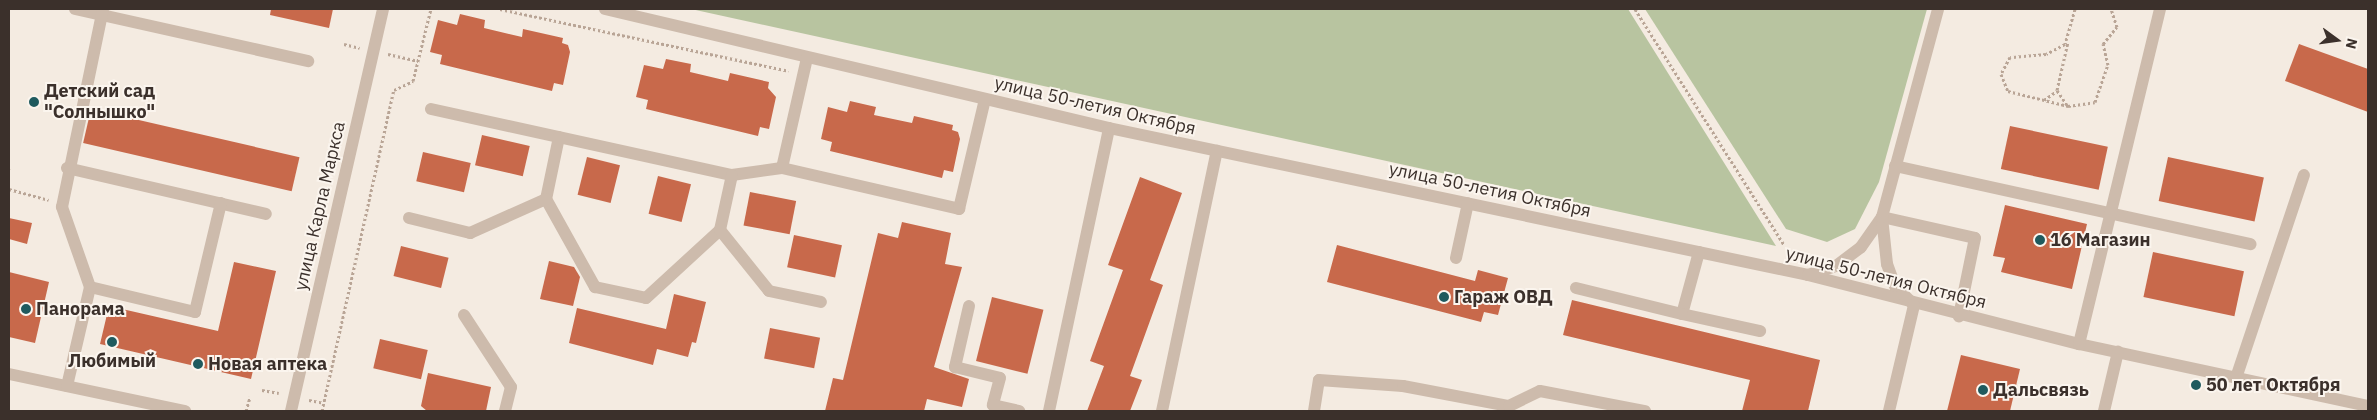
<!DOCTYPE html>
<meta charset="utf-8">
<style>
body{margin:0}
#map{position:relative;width:2377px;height:420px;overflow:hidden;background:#f4ebe1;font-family:"IBM Plex Sans",sans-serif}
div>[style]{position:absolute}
.green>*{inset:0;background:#b8c4a0}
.building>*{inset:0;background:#c8694b;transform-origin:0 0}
.path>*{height:3px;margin-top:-1.5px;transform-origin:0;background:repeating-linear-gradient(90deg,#b9a596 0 2.5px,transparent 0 5px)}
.minor>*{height:12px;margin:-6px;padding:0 6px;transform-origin:6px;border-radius:6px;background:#cdbbac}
.dots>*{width:14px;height:14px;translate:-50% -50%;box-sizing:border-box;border:2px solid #fbf5ee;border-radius:50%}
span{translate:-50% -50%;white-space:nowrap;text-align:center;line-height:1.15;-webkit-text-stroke:4px #fbf5ee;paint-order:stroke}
.poi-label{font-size:18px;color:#3b302b;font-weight:700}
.left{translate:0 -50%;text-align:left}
.street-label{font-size:18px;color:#3b302b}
.frame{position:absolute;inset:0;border:10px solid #3b302b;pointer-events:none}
.north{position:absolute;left:2312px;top:15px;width:50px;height:50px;-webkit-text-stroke:4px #fbf5ee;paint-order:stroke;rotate:104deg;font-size:14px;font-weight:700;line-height:20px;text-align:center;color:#3b302b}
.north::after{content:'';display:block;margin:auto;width:18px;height:22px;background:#3b302b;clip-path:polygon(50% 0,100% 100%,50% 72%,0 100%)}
</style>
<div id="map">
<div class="green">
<div style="clip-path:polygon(691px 9px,1628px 9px,1776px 246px)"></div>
<div style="clip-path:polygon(1645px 9px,1927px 9px,1879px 182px,1855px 229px,1827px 242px,1786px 229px)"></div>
</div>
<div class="building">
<div style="clip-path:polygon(271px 9px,333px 9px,329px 28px,270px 15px)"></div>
<div style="clip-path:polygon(460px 14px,485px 20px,484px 28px,522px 37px,523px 29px,563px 38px,562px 43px,568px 45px,570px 52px,563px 85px,554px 83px,552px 91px,440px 64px,442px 55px,430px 52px,438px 20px,457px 25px)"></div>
<div style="clip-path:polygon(2299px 44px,2368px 69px,2368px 112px,2285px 81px)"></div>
<div style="clip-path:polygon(666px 59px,691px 64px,690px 72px,728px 81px,730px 73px,769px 82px,768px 88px,776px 97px,769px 129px,760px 127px,758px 136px,646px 109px,648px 100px,636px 97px,644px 65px,663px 69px)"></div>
<div style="clip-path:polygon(850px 101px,876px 107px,874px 115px,912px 123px,914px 116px,953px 125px,952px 130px,958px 132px,960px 139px,953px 172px,944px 170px,942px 178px,830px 151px,832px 142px,821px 139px,828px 107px,847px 112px)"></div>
<div style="left:91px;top:109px;width:214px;height:35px;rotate:13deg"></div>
<div style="left:2010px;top:126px;width:100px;height:44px;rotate:12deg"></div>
<div style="left:482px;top:135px;width:49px;height:31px;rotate:13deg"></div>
<div style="left:423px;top:152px;width:49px;height:30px;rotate:13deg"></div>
<div style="left:587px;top:157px;width:34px;height:39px;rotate:14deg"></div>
<div style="left:2168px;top:157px;width:98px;height:45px;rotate:12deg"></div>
<div style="left:658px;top:176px;width:34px;height:39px;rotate:14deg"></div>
<div style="clip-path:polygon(1140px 177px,1182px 193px,1150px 280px,1163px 285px,1130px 376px,1142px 380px,1130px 411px,1087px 411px,1104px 366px,1090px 361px,1123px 270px,1108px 265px)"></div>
<div style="left:750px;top:192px;width:47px;height:34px;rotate:11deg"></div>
<div style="clip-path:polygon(2005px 205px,2087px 224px,2072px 289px,2001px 272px,2005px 258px,1993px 256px)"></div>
<div style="clip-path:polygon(9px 218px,32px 223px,27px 244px,9px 239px)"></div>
<div style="clip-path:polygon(902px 222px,951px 233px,945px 264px,962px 267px,934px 367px,969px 379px,962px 407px,927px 399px,924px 411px,825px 411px,833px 378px,843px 380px,878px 233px,898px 238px)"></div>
<div style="left:794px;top:235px;width:49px;height:33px;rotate:12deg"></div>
<div style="clip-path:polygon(1337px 245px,1475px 281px,1478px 270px,1508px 278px,1498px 315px,1484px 312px,1481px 322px,1327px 282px)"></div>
<div style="left:401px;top:246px;width:49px;height:31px;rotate:14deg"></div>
<div style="left:2153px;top:252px;width:93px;height:46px;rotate:12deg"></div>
<div style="clip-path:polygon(549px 261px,574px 267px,580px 277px,573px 306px,540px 299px)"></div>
<div style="clip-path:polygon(234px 262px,276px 271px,251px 379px,100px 344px,109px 306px,218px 331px)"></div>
<div style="clip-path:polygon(9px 272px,49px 282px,35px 343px,9px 337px)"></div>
<div style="clip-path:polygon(674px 294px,706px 302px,696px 343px,692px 342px,688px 357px,657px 349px,653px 365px,569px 343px,577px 308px,666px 329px)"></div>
<div style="left:992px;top:297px;width:53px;height:66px;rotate:14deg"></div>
<div style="clip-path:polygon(1572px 300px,1820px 360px,1808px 411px,1742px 411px,1750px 380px,1563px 335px)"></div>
<div style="left:770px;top:328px;width:51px;height:31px;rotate:11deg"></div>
<div style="left:380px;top:339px;width:49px;height:30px;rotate:13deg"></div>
<div style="clip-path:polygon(1961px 355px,2020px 369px,2010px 411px,1947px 411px)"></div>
<div style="clip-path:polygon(428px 373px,491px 387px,486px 411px,427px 411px,421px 406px)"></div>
</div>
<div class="path">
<div style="left:500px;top:9px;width:295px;rotate:12.1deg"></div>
<div style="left:1635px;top:9px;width:279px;rotate:57.7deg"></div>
<div style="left:2075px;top:9px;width:36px;rotate:106deg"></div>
<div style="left:2065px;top:44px;width:21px;rotate:152deg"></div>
<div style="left:2046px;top:54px;width:36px;rotate:175deg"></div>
<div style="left:2010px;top:57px;width:19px;rotate:118deg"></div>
<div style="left:2001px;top:74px;width:18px;rotate:68deg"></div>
<div style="left:2008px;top:91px;width:62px;rotate:14deg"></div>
<div style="left:2068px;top:106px;width:27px;rotate:-8deg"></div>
<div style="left:2095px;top:102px;width:39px;rotate:-71deg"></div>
<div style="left:2108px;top:65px;width:22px;rotate:-103deg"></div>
<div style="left:2103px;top:44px;width:22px;rotate:-51deg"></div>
<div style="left:2117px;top:27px;width:19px;rotate:-108deg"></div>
<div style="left:344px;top:44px;width:16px;rotate:14deg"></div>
<div style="left:388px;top:54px;width:31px;rotate:13deg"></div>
<div style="left:2044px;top:100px;width:16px;rotate:-35deg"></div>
<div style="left:2067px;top:105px;width:18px;rotate:-124deg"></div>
<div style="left:2057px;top:90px;width:49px;rotate:-77.1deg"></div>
<div style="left:9px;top:168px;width:1px;rotate:90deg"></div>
<div style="left:9px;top:189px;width:41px;rotate:15.4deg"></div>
<div style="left:262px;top:390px;width:17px;rotate:10deg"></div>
<div style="left:309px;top:400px;width:15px;rotate:11deg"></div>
<div style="left:246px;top:411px;width:15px;rotate:-74deg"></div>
<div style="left:322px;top:411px;width:329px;rotate:-77.4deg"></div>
<div style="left:394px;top:90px;width:21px;rotate:-25deg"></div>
<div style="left:413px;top:81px;width:74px;rotate:-76deg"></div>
</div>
<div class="minor">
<div style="left:75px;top:9px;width:239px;rotate:12.6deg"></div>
<div style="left:605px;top:9px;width:518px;rotate:13.28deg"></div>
<div style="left:1109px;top:128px;width:714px;rotate:11.88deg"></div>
<div style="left:1808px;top:275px;width:280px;rotate:14.3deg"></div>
<div style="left:2079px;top:344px;width:296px;rotate:12.1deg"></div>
<div style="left:431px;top:109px;width:308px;rotate:12.4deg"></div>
<div style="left:732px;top:175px;width:50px;rotate:-8deg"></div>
<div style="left:782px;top:168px;width:113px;rotate:-77.2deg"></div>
<div style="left:559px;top:137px;width:63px;rotate:101.8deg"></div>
<div style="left:546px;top:199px;width:101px;rotate:60.9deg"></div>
<div style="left:595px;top:287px;width:52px;rotate:12.2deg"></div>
<div style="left:646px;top:298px;width:100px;rotate:-42.6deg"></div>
<div style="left:720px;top:230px;width:56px;rotate:-77.7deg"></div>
<div style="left:1895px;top:166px;width:364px;rotate:12.4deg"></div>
<div style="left:67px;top:168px;width:204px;rotate:13deg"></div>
<div style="left:782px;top:168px;width:182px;rotate:13deg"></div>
<div style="left:959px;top:209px;width:113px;rotate:-76.7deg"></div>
<div style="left:1882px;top:217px;width:95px;rotate:12.7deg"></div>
<div style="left:1975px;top:238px;width:80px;rotate:101.6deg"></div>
<div style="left:409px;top:218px;width:63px;rotate:13.8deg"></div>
<div style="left:470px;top:233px;width:83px;rotate:-24.1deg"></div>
<div style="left:720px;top:230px;width:78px;rotate:51.2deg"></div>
<div style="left:769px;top:291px;width:53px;rotate:11.9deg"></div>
<div style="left:1699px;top:252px;width:64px;rotate:105.3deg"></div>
<div style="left:1682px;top:314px;width:80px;rotate:12.3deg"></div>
<div style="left:1456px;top:258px;width:56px;rotate:-77.7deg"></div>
<div style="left:1808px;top:275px;width:29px;rotate:-18deg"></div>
<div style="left:1836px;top:266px;width:31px;rotate:-37deg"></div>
<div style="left:1861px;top:247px;width:37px;rotate:-55deg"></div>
<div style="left:90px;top:287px;width:108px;rotate:13.4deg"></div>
<div style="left:195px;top:312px;width:112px;rotate:-76.6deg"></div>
<div style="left:1576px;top:288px;width:109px;rotate:13.8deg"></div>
<div style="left:1913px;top:304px;width:25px;rotate:-135deg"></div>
<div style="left:1895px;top:286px;width:23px;rotate:-110deg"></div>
<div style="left:1887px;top:264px;width:47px;rotate:-96.1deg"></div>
<div style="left:1882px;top:217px;width:215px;rotate:-74.9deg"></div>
<div style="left:969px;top:306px;width:63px;rotate:102.9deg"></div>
<div style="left:955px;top:367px;width:46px;rotate:13.7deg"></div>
<div style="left:1000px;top:378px;width:28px;rotate:105deg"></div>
<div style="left:993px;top:405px;width:27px;rotate:13deg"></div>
<div style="left:464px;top:315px;width:86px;rotate:56.9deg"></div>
<div style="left:511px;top:387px;width:25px;rotate:104deg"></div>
<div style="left:2079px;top:344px;width:345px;rotate:-76.4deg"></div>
<div style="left:9px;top:374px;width:180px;rotate:11.9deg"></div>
<div style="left:2236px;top:378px;width:214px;rotate:-71.5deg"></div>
<div style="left:67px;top:386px;width:102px;rotate:-76.9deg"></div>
<div style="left:90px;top:287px;width:85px;rotate:-109.3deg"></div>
<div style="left:62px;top:207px;width:202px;rotate:-78.3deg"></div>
<div style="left:291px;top:411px;width:412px;rotate:-77.1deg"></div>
<div style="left:1049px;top:411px;width:289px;rotate:-78deg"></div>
<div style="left:1162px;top:411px;width:266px;rotate:-78.1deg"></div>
<div style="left:1314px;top:411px;width:31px;rotate:-81deg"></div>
<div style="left:1319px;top:380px;width:84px;rotate:4.1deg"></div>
<div style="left:1403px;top:386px;width:108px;rotate:10.7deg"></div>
<div style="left:1509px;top:406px;width:34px;rotate:-26deg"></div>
<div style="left:1540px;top:391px;width:107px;rotate:10.8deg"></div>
<div style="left:1889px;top:411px;width:109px;rotate:-76.7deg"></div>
<div style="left:2104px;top:411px;width:61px;rotate:-76.7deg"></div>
</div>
<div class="dots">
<div style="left:34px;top:102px;background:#1f5a5e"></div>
<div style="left:2040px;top:240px;background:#1f5a5e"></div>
<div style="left:1444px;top:297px;background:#1f5a5e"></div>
<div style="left:26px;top:309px;background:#1f5a5e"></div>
<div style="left:112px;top:342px;background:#1f5a5e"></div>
<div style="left:198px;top:364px;background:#1f5a5e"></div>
<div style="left:2196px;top:385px;background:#1f5a5e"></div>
<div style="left:1983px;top:390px;background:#1f5a5e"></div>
</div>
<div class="poi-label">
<span class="left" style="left:44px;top:102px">Детский сад<br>"Солнышко"</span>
<span class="left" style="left:2050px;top:240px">16 Магазин</span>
<span class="left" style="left:1454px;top:297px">Гараж ОВД</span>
<span class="left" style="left:36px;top:309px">Панорама</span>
<span style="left:112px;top:361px">Любимый</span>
<span class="left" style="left:208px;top:364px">Новая аптека</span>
<span class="left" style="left:2206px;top:385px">50 лет Октября</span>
<span class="left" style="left:1993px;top:390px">Дальсвязь</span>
</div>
<div class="street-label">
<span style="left:1095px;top:106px;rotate:13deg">улица 50-летия Октября</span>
<span style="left:1490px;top:190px;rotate:12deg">улица 50-летия Октября</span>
<span style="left:320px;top:206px;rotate:-77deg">улица Карла Маркса</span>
<span style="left:1886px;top:278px;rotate:14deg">улица 50-летия Октября</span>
</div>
<div class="frame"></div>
<div class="north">N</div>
</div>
